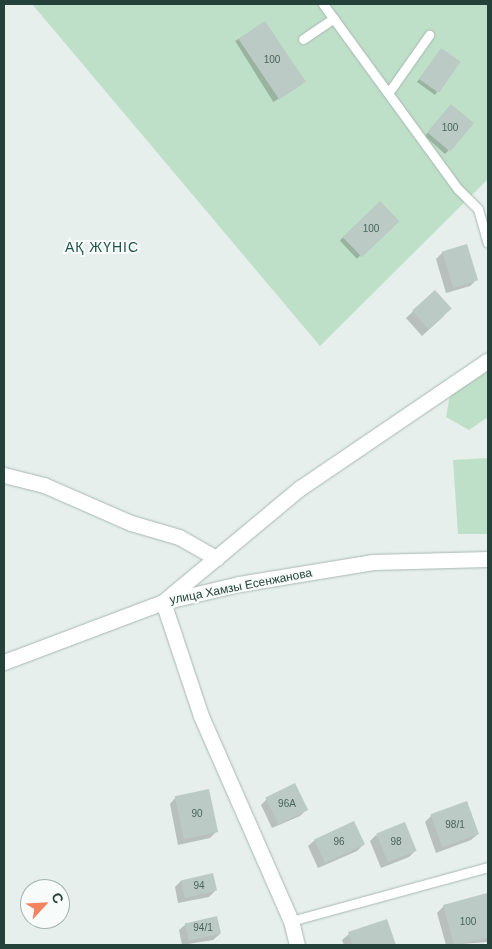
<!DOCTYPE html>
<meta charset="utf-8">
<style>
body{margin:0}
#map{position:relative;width:492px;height:949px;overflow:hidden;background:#e6efeb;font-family:Arial,sans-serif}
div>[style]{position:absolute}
.green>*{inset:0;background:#bfe0c8}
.shadow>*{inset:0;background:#0003;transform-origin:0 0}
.building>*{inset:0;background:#bbcac4;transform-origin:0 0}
.roads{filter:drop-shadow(0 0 1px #a8b8b2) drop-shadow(0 0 1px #a8b8b2)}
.lane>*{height:9px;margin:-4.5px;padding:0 4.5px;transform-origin:4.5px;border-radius:4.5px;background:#fff}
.street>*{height:15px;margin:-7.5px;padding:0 7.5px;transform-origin:7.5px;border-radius:7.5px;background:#fff}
.secondary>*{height:15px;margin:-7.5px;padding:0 7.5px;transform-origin:7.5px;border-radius:7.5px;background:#fff}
span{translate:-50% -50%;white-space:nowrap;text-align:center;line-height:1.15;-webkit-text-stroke:4px #f7fbf9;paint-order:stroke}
.number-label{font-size:10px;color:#4a645c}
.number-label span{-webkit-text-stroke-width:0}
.street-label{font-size:12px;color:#24423a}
.neighbourhood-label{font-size:14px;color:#1f5548;letter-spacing:1px}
.frame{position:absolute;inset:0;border:5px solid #24423a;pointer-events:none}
.north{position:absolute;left:20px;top:879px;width:50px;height:50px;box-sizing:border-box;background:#f7fbf9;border:1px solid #a3b1ad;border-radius:50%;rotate:65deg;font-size:14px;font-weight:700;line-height:20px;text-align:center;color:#24423a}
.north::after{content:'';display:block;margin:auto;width:18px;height:22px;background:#f4845f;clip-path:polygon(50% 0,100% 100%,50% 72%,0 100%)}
</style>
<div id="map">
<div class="green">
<div style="clip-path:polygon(32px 4px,488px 4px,488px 179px,320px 346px)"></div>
<div style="clip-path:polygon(488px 371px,488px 417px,469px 430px,446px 417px,450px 395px)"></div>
<div style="clip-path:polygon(488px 458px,488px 534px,458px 534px,453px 460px)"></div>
</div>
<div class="shadow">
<div style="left:264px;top:23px;width:72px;height:34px;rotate:58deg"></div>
<div style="clip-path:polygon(439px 52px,437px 92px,435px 95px,417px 82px)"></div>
<div style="clip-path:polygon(448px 108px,448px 151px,445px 154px,425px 136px)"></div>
<div style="left:380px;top:203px;width:25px;height:55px;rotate:47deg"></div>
<div style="clip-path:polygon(443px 252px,476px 280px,470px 286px,446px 293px,436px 259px)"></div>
<div style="clip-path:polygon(434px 292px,444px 316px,422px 336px,406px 318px)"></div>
<div style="clip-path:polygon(176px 797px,216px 832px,210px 838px,178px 845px,170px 804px)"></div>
<div style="clip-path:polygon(267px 799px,306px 810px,300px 816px,272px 828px,261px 805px)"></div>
<div style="clip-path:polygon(431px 816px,478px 834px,471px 840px,436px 853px,425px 822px)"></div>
<div style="clip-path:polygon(376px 835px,415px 851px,409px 857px,381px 868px,370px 841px)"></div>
<div style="clip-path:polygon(315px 840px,363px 845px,357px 851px,318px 868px,308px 846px)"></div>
<div style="clip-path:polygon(181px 881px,215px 891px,209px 897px,178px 903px,175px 887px)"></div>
<div style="clip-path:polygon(486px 895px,488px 942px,446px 945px,437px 913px,444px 906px)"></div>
<div style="clip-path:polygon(386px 921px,395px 945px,344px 945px,342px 940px,349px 934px)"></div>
<div style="clip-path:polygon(186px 924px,220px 934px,213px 940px,182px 945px,179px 930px)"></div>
</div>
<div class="building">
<div style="left:265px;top:21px;width:73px;height:32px;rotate:56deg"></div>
<div style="left:441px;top:48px;width:24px;height:38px;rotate:35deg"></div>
<div style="left:451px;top:104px;width:30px;height:37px;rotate:40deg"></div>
<div style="left:380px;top:201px;width:28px;height:52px;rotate:46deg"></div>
<div style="left:467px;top:244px;width:38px;height:26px;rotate:73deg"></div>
<div style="left:435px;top:290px;width:25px;height:31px;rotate:48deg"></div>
<div style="left:295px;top:783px;width:30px;height:33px;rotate:64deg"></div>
<div style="left:209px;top:789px;width:44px;height:35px;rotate:78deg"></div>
<div style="left:467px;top:801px;width:35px;height:39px;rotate:70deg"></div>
<div style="left:354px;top:821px;width:26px;height:44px;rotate:65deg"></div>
<div style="left:405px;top:822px;width:31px;height:31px;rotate:68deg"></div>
<div style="left:213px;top:873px;width:18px;height:33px;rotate:77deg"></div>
<div style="clip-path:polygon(487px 893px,488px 938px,454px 945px,443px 905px)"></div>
<div style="left:217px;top:916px;width:18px;height:33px;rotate:77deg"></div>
<div style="clip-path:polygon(387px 919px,396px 945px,353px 945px,348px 932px)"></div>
</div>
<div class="roads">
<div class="lane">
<div style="left:323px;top:4px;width:229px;rotate:53.9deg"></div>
<div style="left:458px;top:189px;width:28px;rotate:45deg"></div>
<div style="left:478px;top:209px;width:35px;rotate:74deg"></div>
<div style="left:303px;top:39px;width:37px;rotate:-34deg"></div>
<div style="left:389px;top:92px;width:70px;rotate:-54.9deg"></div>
<div style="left:291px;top:921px;width:204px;rotate:-15.3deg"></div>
</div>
<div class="street">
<div style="left:4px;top:475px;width:41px;rotate:14deg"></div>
<div style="left:44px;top:485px;width:95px;rotate:23.6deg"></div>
<div style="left:131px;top:523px;width:50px;rotate:16.3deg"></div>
<div style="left:179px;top:537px;width:43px;rotate:29.6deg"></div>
<div style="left:297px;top:945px;width:25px;rotate:-104deg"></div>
<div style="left:291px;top:921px;width:224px;rotate:-113.7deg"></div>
<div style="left:201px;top:716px;width:120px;rotate:-108.4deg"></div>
<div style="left:163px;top:602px;width:178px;rotate:-39.8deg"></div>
<div style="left:300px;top:488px;width:227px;rotate:-34.2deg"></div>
</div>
<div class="secondary">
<div style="left:4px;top:662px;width:170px;rotate:-20.7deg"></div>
<div style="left:163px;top:602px;width:78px;rotate:-13.3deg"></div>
<div style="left:239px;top:584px;width:136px;rotate:-9.3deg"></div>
<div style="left:373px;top:562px;width:115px;rotate:-1.5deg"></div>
</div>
</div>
<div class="number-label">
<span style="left:272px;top:60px">100</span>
<span style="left:450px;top:128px">100</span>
<span style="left:371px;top:229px">100</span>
<span style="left:287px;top:804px">96А</span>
<span style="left:197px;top:814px">90</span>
<span style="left:455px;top:825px">98/1</span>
<span style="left:339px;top:842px">96</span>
<span style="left:396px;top:842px">98</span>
<span style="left:199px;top:886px">94</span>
<span style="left:468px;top:922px">100</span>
<span style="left:203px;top:928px">94/1</span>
</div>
<div class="street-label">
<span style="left:241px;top:587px;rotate:-11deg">улица Хамзы Есенжанова</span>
</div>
<div class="neighbourhood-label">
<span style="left:102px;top:247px">АҚ ЖҮНІС</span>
</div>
<div class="frame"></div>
<div class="north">С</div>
</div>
